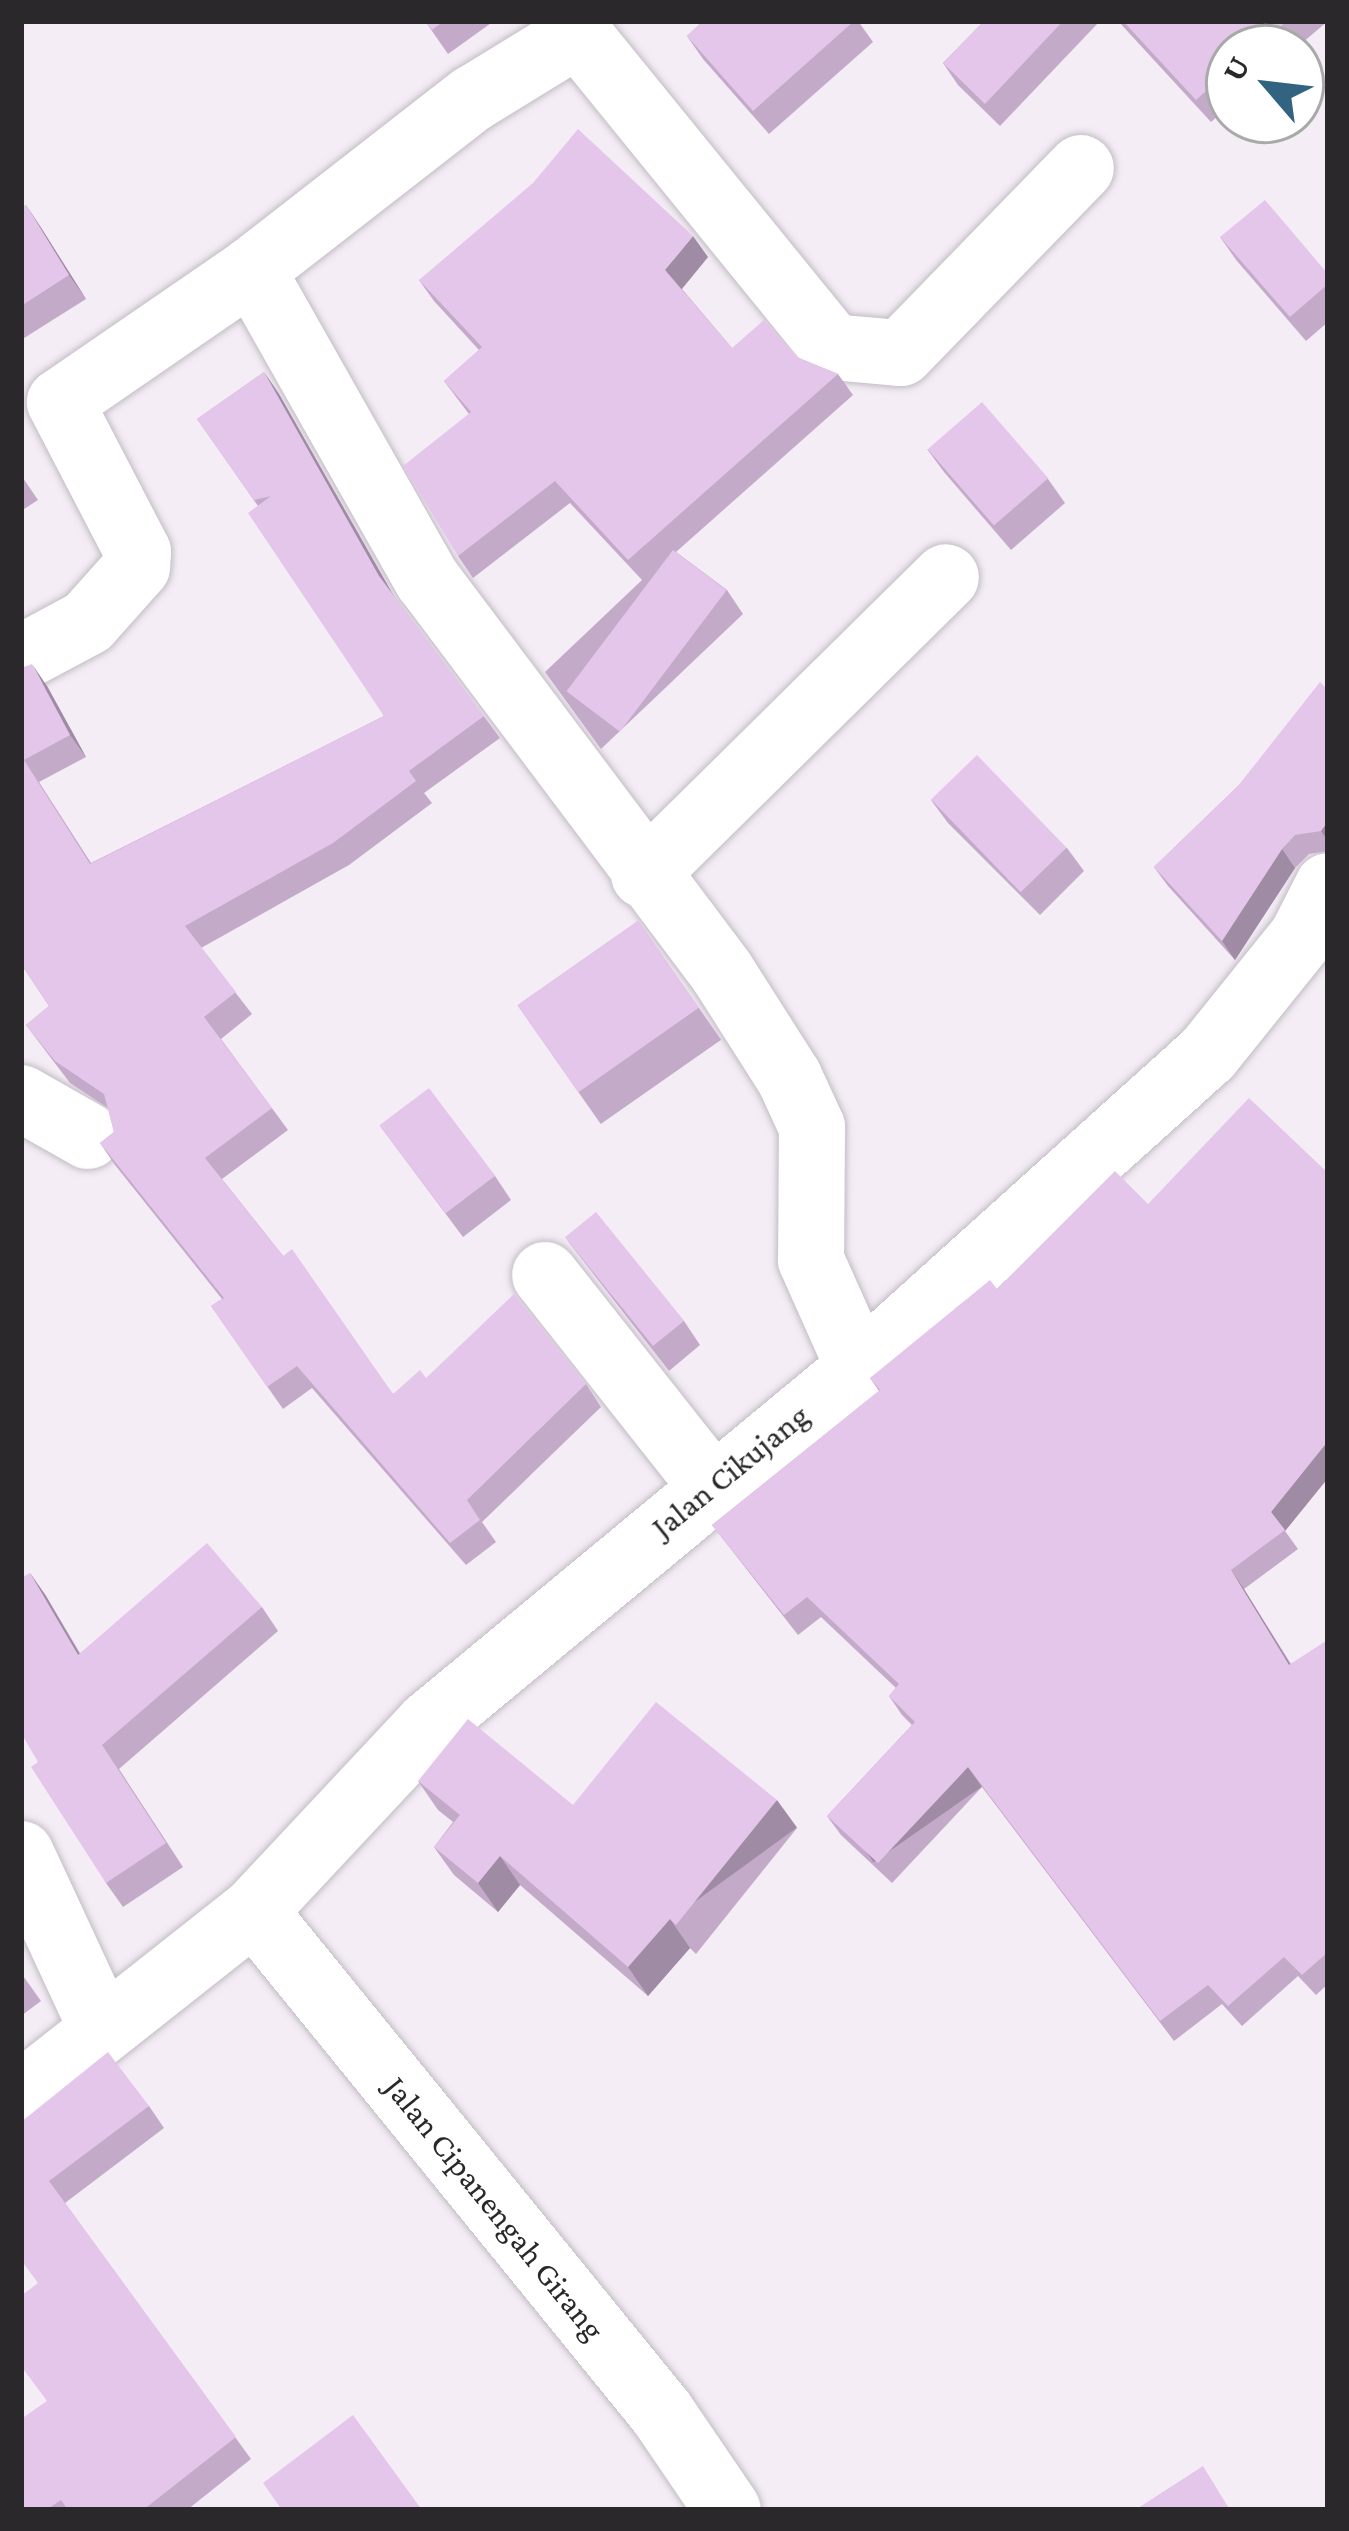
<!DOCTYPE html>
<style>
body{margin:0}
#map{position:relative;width:1349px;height:2531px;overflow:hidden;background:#f4edf5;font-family:"Crimson Pro",serif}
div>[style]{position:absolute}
.roads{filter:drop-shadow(0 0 3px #c3bcc5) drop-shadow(0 0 3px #c3bcc5)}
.minor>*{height:66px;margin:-33px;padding:0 33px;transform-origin:33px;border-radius:33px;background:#fff}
.wall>*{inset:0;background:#c4aac9;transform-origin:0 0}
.shaded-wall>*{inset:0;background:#a08ba4;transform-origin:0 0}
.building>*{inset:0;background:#e4c6ea;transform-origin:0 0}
span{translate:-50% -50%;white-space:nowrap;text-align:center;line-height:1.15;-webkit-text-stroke:10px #fff;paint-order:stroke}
.street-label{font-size:33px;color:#2b282b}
.frame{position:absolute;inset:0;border:24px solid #2b282b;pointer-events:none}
.north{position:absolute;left:1205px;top:24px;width:120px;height:120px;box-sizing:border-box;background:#fff;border:3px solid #aaa9aa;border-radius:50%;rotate:298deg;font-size:33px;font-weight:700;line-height:48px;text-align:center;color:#2b282b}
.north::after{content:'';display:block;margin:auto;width:42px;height:54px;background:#326381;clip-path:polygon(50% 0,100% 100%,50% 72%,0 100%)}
</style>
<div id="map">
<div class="roads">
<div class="minor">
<div style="left:578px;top:34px;width:403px;rotate:50.9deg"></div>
<div style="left:832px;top:347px;width:69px;rotate:5deg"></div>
<div style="left:901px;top:353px;width:258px;rotate:-45.8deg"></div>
<div style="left:252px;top:270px;width:355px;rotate:60.5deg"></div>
<div style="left:427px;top:579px;width:491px;rotate:53.1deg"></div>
<div style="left:722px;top:972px;width:125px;rotate:57.5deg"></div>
<div style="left:789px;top:1077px;width:55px;rotate:65.3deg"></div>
<div style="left:812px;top:1127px;width:133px;rotate:90.4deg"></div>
<div style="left:811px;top:1260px;width:118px;rotate:66deg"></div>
<div style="left:21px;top:658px;width:76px;rotate:-28.2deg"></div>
<div style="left:88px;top:622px;width:74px;rotate:-48.3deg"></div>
<div style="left:137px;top:567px;width:15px;rotate:-86deg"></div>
<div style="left:138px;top:552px;width:169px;rotate:-117.5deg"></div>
<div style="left:60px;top:402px;width:233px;rotate:-34.5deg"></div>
<div style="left:252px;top:270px;width:279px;rotate:-37.9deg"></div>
<div style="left:472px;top:99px;width:124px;rotate:-31.5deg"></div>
<div style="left:578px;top:34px;width:16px;rotate:-128deg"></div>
<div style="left:644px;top:875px;width:424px;rotate:-44.6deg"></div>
<div style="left:21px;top:1098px;width:77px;rotate:29.6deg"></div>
<div style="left:545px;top:1275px;width:268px;rotate:51.7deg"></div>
<div style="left:21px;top:1854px;width:190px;rotate:65.1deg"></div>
<div style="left:254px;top:1911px;width:647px;rotate:50.9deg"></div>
<div style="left:662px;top:2413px;width:117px;rotate:55.8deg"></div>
<div style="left:21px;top:2095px;width:297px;rotate:-38.3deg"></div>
<div style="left:254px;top:1911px;width:256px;rotate:-46.9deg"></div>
<div style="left:429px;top:1724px;width:558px;rotate:-39.62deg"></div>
<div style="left:859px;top:1368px;width:468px;rotate:-42deg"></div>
<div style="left:1207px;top:1055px;width:151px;rotate:-51.2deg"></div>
<div style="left:1302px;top:937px;width:57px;rotate:-63deg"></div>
</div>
</div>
<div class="wall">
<div style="clip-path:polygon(425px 21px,494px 21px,448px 54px)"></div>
<div style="clip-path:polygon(703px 21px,858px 21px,873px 42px,769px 134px,703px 59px,687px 36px)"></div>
<div style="clip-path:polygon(984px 21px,1100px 21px,1000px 126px,958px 85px,943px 63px)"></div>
<div style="clip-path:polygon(1118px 21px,1328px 21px,1296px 48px,1229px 48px,1229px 106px,1211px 122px)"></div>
<div style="clip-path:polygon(26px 205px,86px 299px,21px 340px,21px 208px)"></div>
<div style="clip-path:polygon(1220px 237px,1328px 274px,1328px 322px,1306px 341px,1237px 261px)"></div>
<div style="clip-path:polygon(708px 257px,682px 289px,732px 348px,799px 358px,838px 374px,853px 395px,676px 552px,727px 590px,743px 614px,601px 749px,545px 672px,642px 580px,570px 503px,473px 578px,458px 556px,469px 414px,444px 381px,479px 350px,434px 301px,419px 280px)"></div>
<div style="clip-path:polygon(264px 372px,279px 394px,391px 592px,500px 738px,424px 793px,432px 803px,349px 865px,201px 948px,252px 1014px,221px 1039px,288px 1130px,222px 1179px,393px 1394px,426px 1378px,586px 1384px,601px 1407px,482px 1522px,496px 1542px,466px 1565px,312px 1388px,283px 1409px,211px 1306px,222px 1299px,115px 1165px,100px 1143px,114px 1132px,108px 1108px,70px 1083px,26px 1025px,49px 1006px,21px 964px,21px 668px,47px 686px,86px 757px,39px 782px,91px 863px,384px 716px,258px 506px,197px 419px)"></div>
<div style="clip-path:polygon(927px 449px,1048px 479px,1065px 503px,1011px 550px,944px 472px)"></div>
<div style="clip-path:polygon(21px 475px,38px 500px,21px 511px)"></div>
<div style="clip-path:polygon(1328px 690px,1328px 851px,1309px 854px,1295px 868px,1235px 960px,1168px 886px,1154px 867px,1238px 786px)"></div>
<div style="clip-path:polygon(931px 800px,1067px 848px,1084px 871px,1040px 915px,948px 823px)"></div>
<div style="left:638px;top:921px;width:145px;height:147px;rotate:55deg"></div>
<div style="clip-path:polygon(380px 1126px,495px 1176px,511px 1200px,463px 1237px)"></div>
<div style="clip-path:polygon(1328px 1173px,1328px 1478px,1285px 1531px,1298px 1549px,1244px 1589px,1291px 1664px,1328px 1640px,1328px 1984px,1316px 1995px,1298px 1976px,1242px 2026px,1222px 2004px,1174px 2041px,982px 1787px,892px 1883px,841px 1835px,827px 1816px,912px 1725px,902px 1715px,889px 1696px,896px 1688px,821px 1617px,798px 1635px,712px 1525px,879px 1391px,870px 1378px,997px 1289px,1148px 1204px)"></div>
<div style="clip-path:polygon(567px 1240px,684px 1321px,700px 1345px,669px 1371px)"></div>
<div style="clip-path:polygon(30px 1573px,46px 1596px,80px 1653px,262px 1607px,278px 1631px,119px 1769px,183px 1867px,123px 1907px,106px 1883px,38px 1762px)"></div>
<div style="clip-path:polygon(418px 1781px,573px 1805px,797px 1828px,696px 1954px,690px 1948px,648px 1996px,520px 1885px,498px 1912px,454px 1875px,434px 1847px,453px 1822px,438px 1810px)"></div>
<div style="clip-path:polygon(21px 1973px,41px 2001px,21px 2016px)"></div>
<div style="clip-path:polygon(149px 2106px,164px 2128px,65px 2203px,251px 2459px,187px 2510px,21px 2510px,47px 2402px,38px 2284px,21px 2122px)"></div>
</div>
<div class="shaded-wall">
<div style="clip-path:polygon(26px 205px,42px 229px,86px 299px,69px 275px)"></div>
<div style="clip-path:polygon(693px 236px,708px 257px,680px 291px,665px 270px)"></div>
<div style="clip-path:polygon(264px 372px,279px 394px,395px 598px,379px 576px)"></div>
<div style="clip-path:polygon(32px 664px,47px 686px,86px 757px,70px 735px)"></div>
<div style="clip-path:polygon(1328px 821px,1328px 841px,1321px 831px)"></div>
<div style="clip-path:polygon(1282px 849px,1295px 868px,1235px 960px,1222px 941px)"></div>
<div style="clip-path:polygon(1328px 1441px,1328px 1478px,1285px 1531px,1271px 1512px)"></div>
<div style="clip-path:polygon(1231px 1570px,1244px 1589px,1303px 1685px,1289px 1665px)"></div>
<div style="clip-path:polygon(30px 1573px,46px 1596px,94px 1679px,78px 1655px)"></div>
<div style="left:968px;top:1767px;width:24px;height:132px;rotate:55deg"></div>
<div style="left:777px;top:1800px;width:34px;height:161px;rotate:54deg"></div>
<div style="clip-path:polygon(500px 1856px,520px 1885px,498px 1912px,478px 1883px)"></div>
<div style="clip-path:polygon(670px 1919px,690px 1948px,648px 1996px,628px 1967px)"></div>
</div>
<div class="building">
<div style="clip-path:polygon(425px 21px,444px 21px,432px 30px)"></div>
<div style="clip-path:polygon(703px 21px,854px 21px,753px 111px,687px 36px)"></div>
<div style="clip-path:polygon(984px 21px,1063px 21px,985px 104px,943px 63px)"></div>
<div style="clip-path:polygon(1123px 21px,1287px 21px,1255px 48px,1229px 48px,1229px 71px,1196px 100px)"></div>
<div style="clip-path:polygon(578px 129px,693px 236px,665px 270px,732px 348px,764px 320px,799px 358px,838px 374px,628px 560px,555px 481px,458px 556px,403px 466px,471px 412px,444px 381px,482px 347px,419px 280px,533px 183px)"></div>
<div style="clip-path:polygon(1265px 200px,1328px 274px,1328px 284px,1290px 317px,1220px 237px)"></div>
<div style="clip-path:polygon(26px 205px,69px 275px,21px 306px,21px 208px)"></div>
<div style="clip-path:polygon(264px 372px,379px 576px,484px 716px,409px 771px,416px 781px,333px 843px,185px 926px,236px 992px,204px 1017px,272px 1108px,205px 1158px,283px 1256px,292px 1249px,393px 1394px,420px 1370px,426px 1378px,514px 1294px,586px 1384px,467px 1500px,480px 1520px,450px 1543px,297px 1366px,267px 1387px,211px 1306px,224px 1298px,100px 1143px,114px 1132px,104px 1094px,55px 1061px,26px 1025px,49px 1006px,21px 964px,21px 668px,32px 664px,70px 735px,24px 760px,90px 864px,384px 716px,248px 513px,271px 496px,254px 500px,197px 419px)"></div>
<div style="left:982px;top:402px;width:101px;height:72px;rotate:49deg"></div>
<div style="left:673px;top:550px;width:67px;height:177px;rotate:37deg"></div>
<div style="clip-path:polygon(1320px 682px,1328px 690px,1328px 821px,1321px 831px,1295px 835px,1282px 849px,1222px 941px,1154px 867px,1238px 786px)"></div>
<div style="left:977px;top:755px;width:129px;height:64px;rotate:46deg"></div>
<div style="left:638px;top:921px;width:106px;height:147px;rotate:55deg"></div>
<div style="left:429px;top:1088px;width:110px;height:62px;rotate:53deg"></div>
<div style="clip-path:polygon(1249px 1098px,1328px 1173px,1328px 1441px,1271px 1512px,1285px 1530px,1231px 1570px,1289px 1665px,1328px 1640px,1328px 1952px,1302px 1975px,1284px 1957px,1228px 2006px,1208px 1985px,1160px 2021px,968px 1767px,878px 1863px,827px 1816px,915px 1722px,889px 1696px,899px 1684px,807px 1597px,784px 1615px,712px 1525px,880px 1390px,870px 1378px,990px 1280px,997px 1289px,1115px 1171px,1148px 1204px)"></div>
<div style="left:596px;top:1212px;width:140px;height:40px;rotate:51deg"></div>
<div style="clip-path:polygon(207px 1543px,262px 1607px,102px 1745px,166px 1843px,106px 1883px,31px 1767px,38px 1762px,21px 1733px,21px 1578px,30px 1573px,78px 1655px)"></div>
<div style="clip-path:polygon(656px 1702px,777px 1800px,676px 1925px,670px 1919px,628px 1967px,500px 1856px,478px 1883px,434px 1847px,460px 1815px,418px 1781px,468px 1719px,573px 1805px)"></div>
<div style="clip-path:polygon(108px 2052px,149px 2106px,49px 2181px,236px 2437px,143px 2510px,68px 2510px,61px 2500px,46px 2510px,21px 2510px,21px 2419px,47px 2401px,21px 2366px,21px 2296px,38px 2283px,21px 2260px,21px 2122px)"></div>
<div style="clip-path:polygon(353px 2415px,422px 2510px,282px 2510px,263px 2483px)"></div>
<div style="clip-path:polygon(1203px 2466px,1230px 2510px,1135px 2510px)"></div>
</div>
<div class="street-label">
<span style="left:730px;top:1471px;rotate:-39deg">Jalan Cikujang</span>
<span style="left:495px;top:2208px;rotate:51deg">Jalan Cipanengah Girang</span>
</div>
<div class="frame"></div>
<div class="north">U</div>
</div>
